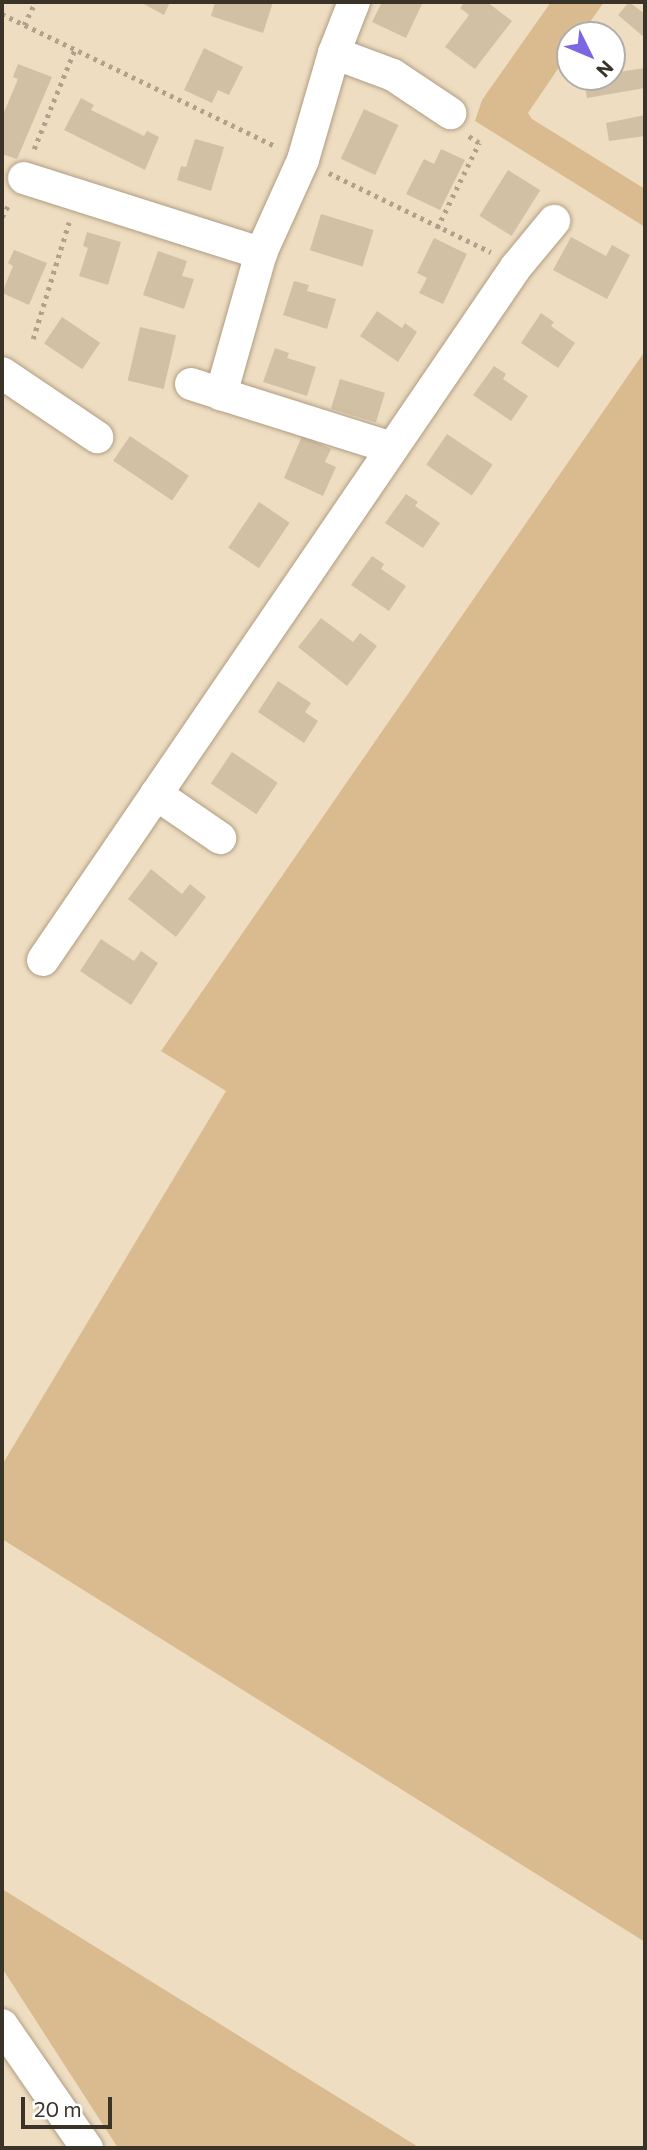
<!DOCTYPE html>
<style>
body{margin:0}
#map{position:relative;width:647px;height:2150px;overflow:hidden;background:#efddc1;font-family:Commissioner,sans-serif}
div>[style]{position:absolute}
.green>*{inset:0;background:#d9bb8f}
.building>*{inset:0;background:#d2c0a5;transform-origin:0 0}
.path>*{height:4.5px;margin-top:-2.25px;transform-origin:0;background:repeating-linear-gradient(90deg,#afa18b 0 3.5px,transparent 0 8.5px)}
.roads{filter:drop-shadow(0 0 2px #af9d83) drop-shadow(0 0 2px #af9d83)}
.minor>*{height:32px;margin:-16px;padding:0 16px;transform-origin:16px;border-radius:16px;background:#fff}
span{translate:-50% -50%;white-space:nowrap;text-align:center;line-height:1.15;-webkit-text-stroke:5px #fff;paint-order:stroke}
.frame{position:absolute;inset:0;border:4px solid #3a3328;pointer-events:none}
.north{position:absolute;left:556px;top:21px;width:70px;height:70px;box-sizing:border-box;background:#fff;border:2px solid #b0ada9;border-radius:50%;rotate:133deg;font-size:19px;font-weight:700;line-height:28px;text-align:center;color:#3a3328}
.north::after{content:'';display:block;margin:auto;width:24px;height:32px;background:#7c67e3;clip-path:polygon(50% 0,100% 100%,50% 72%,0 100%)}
.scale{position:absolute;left:21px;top:2097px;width:91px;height:32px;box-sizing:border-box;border:4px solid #3a3328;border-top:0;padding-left:9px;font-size:21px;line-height:24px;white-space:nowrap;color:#3a3328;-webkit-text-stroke:5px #fff;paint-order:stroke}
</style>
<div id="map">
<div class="green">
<div style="clip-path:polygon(551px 2px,604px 2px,581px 35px,570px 35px,570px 51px,528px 113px,532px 119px,645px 189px,645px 227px,475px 121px,482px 100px)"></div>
<div style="clip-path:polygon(645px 351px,645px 1942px,2px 1539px,2px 1465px,226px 1091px,161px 1051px)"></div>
<div style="clip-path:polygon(2px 1889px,420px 2148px,118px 2148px,2px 1968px)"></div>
</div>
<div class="building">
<div style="clip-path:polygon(140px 2px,170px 2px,164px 15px)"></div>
<div style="clip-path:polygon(215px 2px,273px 2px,263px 33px,211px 16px)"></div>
<div style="clip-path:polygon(382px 2px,423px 2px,406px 38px,372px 22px)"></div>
<div style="clip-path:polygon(465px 2px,487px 2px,512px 21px,475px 69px,445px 47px,469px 15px,460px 8px)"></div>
<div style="clip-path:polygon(629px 2px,645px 14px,645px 38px,618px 15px)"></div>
<div style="clip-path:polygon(204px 48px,243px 67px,229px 95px,218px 90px,212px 103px,184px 90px)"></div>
<div style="clip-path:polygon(18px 64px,52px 77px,17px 159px,2px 154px,2px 117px,18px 79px,13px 77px)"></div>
<div style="clip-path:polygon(645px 68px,645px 88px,587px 98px,583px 77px,612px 77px,612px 73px)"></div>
<div style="clip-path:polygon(81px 98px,94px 105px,91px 110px,132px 130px,144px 136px,147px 131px,159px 137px,145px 170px,64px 130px)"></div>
<div style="left:364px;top:109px;width:38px;height:55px;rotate:25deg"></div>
<div style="clip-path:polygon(645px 115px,645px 136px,609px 141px,606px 123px)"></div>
<div style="clip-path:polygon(195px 139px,224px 147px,211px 191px,177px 180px,181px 166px,186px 167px)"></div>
<div style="clip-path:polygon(441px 149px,465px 160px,440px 210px,406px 194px,424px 159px,434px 164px)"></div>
<div style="left:508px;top:170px;width:38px;height:54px;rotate:32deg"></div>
<div style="left:321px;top:214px;width:55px;height:38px;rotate:17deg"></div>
<div style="clip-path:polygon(87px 232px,121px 242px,108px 285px,79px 276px,88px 248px,83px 246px)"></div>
<div style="clip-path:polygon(571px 237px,606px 256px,612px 245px,630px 255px,607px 299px,553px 270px)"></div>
<div style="clip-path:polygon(434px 238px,467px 254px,443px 304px,419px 293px,427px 278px,417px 273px)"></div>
<div style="clip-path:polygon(14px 250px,47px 263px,29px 305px,2px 293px,13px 266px,8px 263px)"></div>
<div style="clip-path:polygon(158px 251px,187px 261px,182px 276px,194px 279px,184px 309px,143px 295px)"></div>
<div style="clip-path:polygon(294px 281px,309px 285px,307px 291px,336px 299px,327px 329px,283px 315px)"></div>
<div style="clip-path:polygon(377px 311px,402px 328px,405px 323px,417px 332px,398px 362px,360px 336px)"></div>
<div style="clip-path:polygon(541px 313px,554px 322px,551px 326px,575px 343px,558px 368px,521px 343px)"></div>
<div style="left:62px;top:317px;width:46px;height:32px;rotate:34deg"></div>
<div style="left:140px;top:327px;width:37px;height:55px;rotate:13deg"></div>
<div style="clip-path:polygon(275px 348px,289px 353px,287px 358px,316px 367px,307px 396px,263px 382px)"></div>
<div style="clip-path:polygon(494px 366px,506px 374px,503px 379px,528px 396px,511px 421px,473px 395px)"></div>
<div style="left:340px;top:379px;width:47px;height:31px;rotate:17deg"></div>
<div style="left:447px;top:434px;width:55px;height:37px;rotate:34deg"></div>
<div style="left:130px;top:436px;width:71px;height:30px;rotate:34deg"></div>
<div style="clip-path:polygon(302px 436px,331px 449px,325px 462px,336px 467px,323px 496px,284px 478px)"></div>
<div style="clip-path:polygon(406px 494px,418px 502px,415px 506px,440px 523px,423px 548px,385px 523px)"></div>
<div style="left:259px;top:502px;width:37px;height:55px;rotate:34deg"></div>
<div style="clip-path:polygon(372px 556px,384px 564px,381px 569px,406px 586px,389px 611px,351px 585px)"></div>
<div style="clip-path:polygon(321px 618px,353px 642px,360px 633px,377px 646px,347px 686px,298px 647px)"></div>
<div style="clip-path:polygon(278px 681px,311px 703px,305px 712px,318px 721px,304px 743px,258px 712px)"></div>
<div style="left:232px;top:752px;width:55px;height:38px;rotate:34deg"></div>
<div style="clip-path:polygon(151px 869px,182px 894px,190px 884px,206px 897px,176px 937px,128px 899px)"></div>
<div style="clip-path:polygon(101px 939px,134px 961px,141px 951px,158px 963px,131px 1005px,80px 971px)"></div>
</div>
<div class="path">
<div style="left:2px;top:14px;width:305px;rotate:25.8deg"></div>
<div style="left:24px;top:25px;width:25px;rotate:-64deg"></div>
<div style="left:34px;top:149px;width:108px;rotate:-67.7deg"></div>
<div style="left:329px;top:173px;width:180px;rotate:26deg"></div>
<div style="left:2px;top:217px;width:15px;rotate:-62deg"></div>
<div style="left:437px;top:228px;width:95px;rotate:-63.7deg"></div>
<div style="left:479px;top:143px;width:13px;rotate:-148deg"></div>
<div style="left:33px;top:339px;width:122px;rotate:-72.9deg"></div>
</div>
<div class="roads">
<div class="minor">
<div style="left:354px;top:2px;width:55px;rotate:111.4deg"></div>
<div style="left:334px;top:53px;width:111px;rotate:106.2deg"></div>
<div style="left:303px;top:160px;width:102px;rotate:114.3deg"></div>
<div style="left:261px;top:253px;width:147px;rotate:105.8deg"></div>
<div style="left:221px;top:394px;width:179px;rotate:17.5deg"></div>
<div style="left:334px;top:53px;width:63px;rotate:20.4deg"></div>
<div style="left:393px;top:75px;width:69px;rotate:33.7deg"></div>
<div style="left:24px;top:178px;width:249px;rotate:17.6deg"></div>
<div style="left:2px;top:373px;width:115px;rotate:34deg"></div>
<div style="left:191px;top:384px;width:32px;rotate:18deg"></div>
<div style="left:156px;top:794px;width:78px;rotate:34.5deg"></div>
<div style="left:43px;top:960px;width:839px;rotate:-55.68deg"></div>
<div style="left:516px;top:267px;width:60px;rotate:-50.4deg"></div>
<div style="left:2px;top:2025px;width:150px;rotate:55.4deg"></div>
</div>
</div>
<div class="frame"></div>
<div class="north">N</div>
<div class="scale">20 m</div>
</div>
